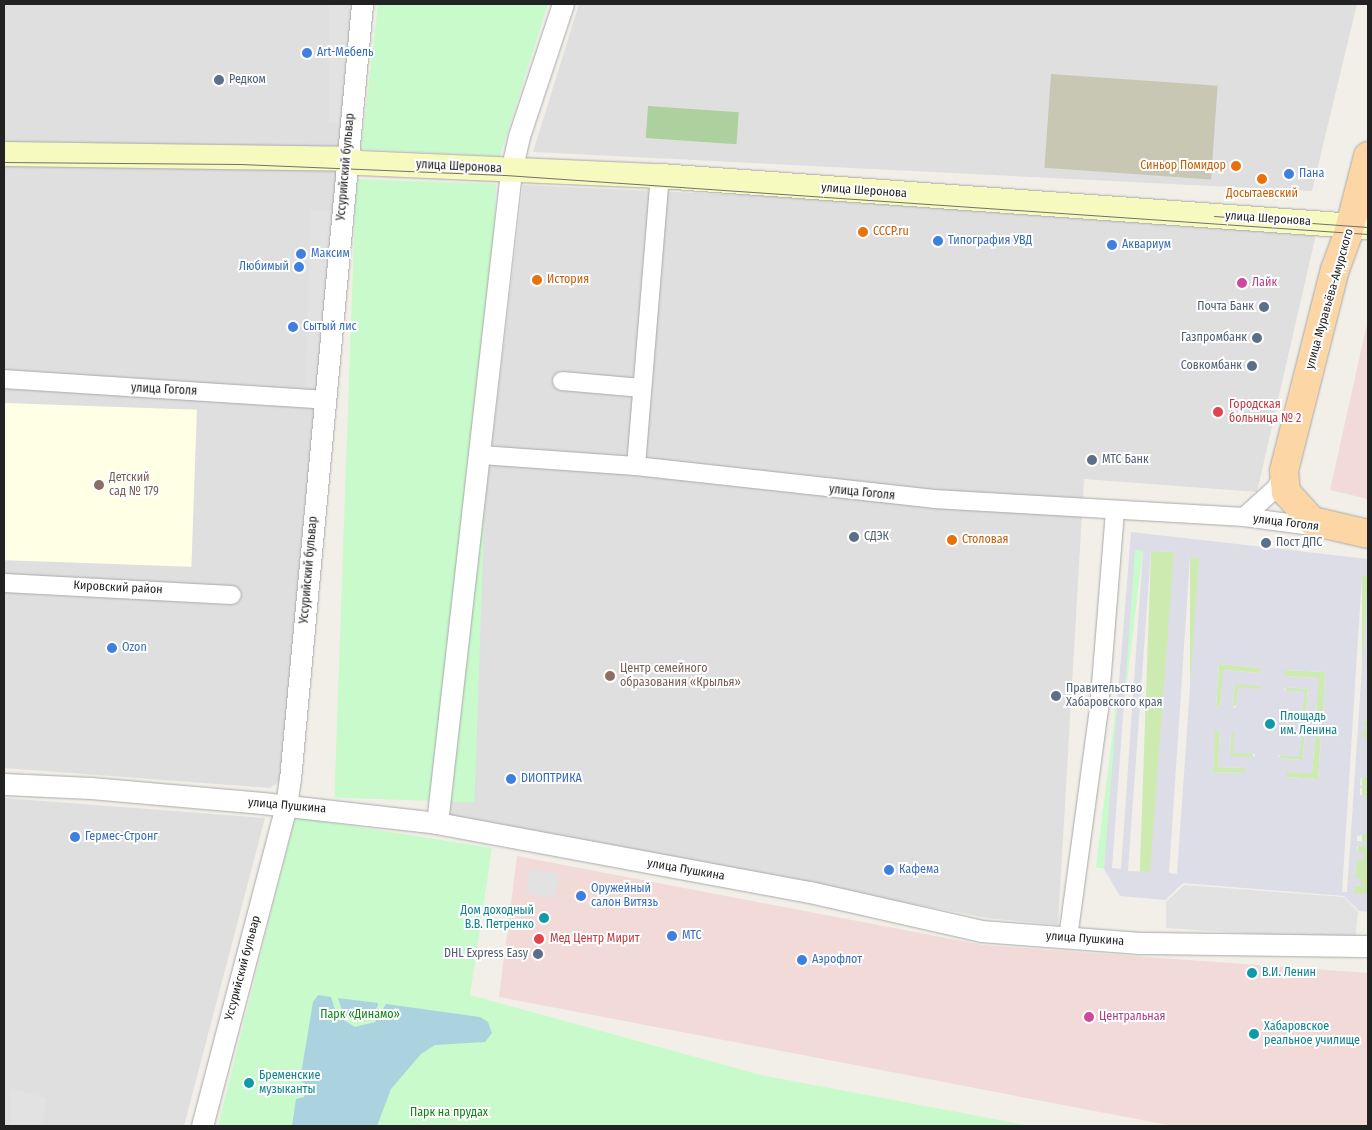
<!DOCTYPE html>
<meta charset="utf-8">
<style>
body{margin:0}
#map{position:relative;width:1372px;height:1130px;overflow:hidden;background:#f2efe9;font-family:"Fira Sans Condensed",sans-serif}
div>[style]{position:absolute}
.residential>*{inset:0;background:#e0dfdf}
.commercial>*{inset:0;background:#f2dad9}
.education>*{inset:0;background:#ffffe5;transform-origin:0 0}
.construction>*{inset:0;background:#c7c7b4;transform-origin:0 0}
.grass>*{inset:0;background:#cdebb0;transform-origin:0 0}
.forest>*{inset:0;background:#add19e;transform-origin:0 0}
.park>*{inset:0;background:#c8facc;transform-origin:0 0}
.parking>*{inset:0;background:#e2e2e2;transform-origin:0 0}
.plaza>*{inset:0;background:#dddde8}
.water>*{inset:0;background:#aad3df}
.roads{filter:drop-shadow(0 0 1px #a9a9a9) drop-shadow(0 0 1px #a9a9a9)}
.minor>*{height:18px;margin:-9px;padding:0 9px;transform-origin:9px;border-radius:9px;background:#fff}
.tertiary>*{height:21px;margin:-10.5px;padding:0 10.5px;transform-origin:10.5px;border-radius:10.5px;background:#fff}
.secondary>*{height:24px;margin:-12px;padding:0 12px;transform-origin:12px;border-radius:12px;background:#f7fabf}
.primary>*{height:28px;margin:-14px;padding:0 14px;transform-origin:14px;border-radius:14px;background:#fcd6a4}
.tram>*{height:1px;margin:-0.5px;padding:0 0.5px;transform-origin:0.5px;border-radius:0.5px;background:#707070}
.dots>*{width:14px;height:14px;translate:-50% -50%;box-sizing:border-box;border:2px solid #fff;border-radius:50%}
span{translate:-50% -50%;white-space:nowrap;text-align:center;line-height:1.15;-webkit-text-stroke:4px #fff;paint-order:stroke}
.shop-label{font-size:12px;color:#366cbe}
.left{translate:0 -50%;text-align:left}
.right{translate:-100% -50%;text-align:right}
.service-label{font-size:12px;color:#4e5e75}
.food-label{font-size:12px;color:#c56008}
.street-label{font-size:12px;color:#222}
.hotel-label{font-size:12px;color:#b23c85}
.health-label{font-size:12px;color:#be3a42}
.education-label{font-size:12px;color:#785e54}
.culture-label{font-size:12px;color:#0d838f}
.park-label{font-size:12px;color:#0c8416}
.frame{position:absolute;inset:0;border:5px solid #222;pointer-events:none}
</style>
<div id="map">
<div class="residential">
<div style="clip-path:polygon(4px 4px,354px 4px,281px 781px,270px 788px,4px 768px)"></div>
<div style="clip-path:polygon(579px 4px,1357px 4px,1312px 191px,533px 152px)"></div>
<div style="clip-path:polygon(523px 185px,1319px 221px,1257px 492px,1084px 479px,1058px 925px,987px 918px,447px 816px)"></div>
<div style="clip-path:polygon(4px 798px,265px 818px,184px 1126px,4px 1126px)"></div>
</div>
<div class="commercial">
<div style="clip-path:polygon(1368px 319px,1368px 499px,1330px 490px)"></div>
<div style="clip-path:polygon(517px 856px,983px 945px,1368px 973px,1368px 1126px,1173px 1126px,499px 997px)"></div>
</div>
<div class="education">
<div style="left:4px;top:403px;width:193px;height:157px;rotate:2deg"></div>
</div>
<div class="construction">
<div style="left:1051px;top:74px;width:167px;height:94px;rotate:4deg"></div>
</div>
<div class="grass">
<div style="left:1151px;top:551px;width:23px;height:321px;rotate:2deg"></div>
<div style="left:1190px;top:557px;width:9px;height:317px"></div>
<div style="left:1362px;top:576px;width:6px;height:317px"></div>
<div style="clip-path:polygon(1219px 664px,1261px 668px,1261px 673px,1224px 670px,1220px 707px,1216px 706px)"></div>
<div style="clip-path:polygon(1284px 670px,1325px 672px,1323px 715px,1316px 714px,1318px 678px,1284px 676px)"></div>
<div style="clip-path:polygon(1235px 683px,1260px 686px,1260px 689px,1233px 707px)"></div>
<div style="clip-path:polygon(1284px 687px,1308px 689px,1306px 713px,1303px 713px)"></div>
<div style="clip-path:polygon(1214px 731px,1220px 731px,1218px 767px,1246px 768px,1246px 773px,1213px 772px)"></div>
<div style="clip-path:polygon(1231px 731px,1234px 731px,1255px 758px,1230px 757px)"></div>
<div style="clip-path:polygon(1302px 736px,1305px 737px,1302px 760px,1278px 758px)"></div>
<div style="clip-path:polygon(1315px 737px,1321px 737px,1318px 779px,1286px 777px,1286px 772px,1312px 773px)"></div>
<div style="clip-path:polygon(1358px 846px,1368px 847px,1368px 894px,1354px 894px,1354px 885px,1361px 886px,1355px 879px,1356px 861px,1363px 861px,1364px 852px,1357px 852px)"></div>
</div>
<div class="forest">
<div style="left:648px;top:106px;width:91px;height:32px;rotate:4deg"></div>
</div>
<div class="park">
<div style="clip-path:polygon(378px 4px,548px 4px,500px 156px,361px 149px)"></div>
<div style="left:356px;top:179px;width:140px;height:619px;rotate:2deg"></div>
<div style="left:1135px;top:550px;width:8px;height:320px;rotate:7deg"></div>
<div style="clip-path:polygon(295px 817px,492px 848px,470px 995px,761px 1075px,1031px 1126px,218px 1126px)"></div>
</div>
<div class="parking">
<div style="left:329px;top:4px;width:25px;height:119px"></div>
<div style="left:311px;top:210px;width:25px;height:178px;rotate:2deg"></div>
<div style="left:530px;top:869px;width:29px;height:25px;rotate:8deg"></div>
<div style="clip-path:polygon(1184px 885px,1344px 897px,1358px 912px,1355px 941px,1166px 928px,1166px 902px)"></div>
<div style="clip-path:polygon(10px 1088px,46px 1098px,43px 1126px,10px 1126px)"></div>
</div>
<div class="plaza">
<div style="clip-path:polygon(evenodd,1131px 532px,1368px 559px,1368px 721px,1364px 721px,1363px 726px,1368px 727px,1368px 730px,1363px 730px,1363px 738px,1368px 739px,1368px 777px,1361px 777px,1360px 785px,1368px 788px,1360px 788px,1360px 795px,1368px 796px,1368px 834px,1357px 836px,1357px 841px,1368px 842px,1368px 847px,1357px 846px,1357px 852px,1364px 852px,1363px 861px,1356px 861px,1355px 878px,1362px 879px,1361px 886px,1354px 885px,1354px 893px,1368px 894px,1368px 912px,1359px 911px,1344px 896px,1183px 883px,1165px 900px,1120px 896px,1104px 869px,1131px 532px,1135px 550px,1143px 551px,1121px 869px,1112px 868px,1135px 550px,1131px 532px,1151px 551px,1174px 552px,1150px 872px,1128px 871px,1151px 551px,1131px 532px,1190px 557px,1199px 558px,1177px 874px,1169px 873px,1190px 557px,1131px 532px,1362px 576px,1368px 576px,1347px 892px,1342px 892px,1362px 576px,1131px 532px,1219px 664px,1261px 668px,1260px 673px,1223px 670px,1220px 707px,1216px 706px,1219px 664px,1131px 532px,1284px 670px,1325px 672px,1323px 714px,1316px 714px,1319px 678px,1284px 676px,1284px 670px,1131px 532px,1235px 684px,1260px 686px,1260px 689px,1238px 687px,1236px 707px,1233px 708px,1235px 684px,1131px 532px,1285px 687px,1308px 689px,1306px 713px,1303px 712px,1305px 691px,1284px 690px,1285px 687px,1131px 532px,1215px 731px,1220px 731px,1218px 767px,1245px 768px,1245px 773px,1213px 772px,1215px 731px,1131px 532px,1231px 731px,1234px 732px,1233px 753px,1255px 754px,1255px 757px,1230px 756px,1231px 731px,1131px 532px,1302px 737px,1305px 737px,1302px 760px,1279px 758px,1279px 755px,1299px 757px,1302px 737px,1131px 532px,1315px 737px,1321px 738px,1318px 779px,1286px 777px,1287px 772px,1312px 774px,1315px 737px)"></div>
</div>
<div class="water">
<div style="clip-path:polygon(318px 995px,331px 997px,337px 1016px,355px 1027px,375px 1022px,386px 1004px,480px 1017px,488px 1022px,492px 1033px,485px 1042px,435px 1045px,421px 1054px,391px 1089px,377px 1126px,292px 1126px,296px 1099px,304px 1097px,307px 1091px,307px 1085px,300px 1080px,313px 1002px)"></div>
<div style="clip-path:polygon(338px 998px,378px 1003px,378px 1006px,367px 1020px,357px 1021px,343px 1014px)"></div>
</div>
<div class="roads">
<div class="minor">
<div style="left:4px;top:379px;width:322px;rotate:3.7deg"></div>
<div style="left:562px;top:381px;width:80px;rotate:5deg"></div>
<div style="left:481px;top:455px;width:155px;rotate:4.1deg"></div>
<div style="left:636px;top:466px;width:300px;rotate:6.3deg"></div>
<div style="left:934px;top:499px;width:311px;rotate:3.3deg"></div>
<div style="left:1244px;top:517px;width:76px;rotate:7.6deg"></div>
<div style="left:636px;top:466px;width:291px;rotate:-85.3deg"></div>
<div style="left:1244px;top:517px;width:43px;rotate:-42.2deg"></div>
<div style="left:1276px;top:488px;width:18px;rotate:-63deg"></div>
<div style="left:4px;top:583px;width:228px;rotate:3deg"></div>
<div style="left:1068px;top:938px;width:230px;rotate:-82.3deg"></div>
<div style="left:1099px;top:710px;width:200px;rotate:-85.4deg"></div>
</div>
<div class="tertiary">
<div style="left:4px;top:784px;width:87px;rotate:2.6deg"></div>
<div style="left:91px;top:788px;width:172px;rotate:5deg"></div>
<div style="left:262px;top:803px;width:176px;rotate:6.5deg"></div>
<div style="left:437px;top:823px;width:379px;rotate:10.5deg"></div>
<div style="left:810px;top:892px;width:175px;rotate:12.8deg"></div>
<div style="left:981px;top:931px;width:159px;rotate:4.3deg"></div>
<div style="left:1140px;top:943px;width:228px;rotate:0.8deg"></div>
<div style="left:437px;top:823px;width:656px;rotate:-83.52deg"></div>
<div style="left:511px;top:171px;width:36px;rotate:-77deg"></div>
<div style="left:519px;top:136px;width:139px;rotate:-71.6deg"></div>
<div style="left:202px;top:1126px;width:331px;rotate:-75.3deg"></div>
<div style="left:286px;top:806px;width:27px;rotate:-82deg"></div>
<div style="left:290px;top:779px;width:778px;rotate:-84.69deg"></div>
</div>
<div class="secondary">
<div style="left:4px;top:154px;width:343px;rotate:0.8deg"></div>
<div style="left:347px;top:159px;width:13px;rotate:18deg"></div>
<div style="left:359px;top:163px;width:301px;rotate:2.5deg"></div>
<div style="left:660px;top:176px;width:710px;rotate:4.12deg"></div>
</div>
<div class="primary">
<div style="left:1368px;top:156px;width:81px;rotate:104.4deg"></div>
<div style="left:1348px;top:234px;width:37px;rotate:110deg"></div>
<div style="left:1335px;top:269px;width:208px;rotate:104.2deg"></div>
<div style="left:1284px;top:471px;width:21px;rotate:85deg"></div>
<div style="left:1286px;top:492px;width:39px;rotate:48deg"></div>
<div style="left:1312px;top:521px;width:57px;rotate:13.1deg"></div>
</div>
</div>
<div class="tram">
<div style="left:4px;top:162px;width:236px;rotate:0.5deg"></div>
<div style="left:240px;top:164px;width:265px;rotate:2.4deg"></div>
<div style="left:505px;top:175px;width:865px;rotate:3.91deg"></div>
<div style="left:1214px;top:216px;width:154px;rotate:4.1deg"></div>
</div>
<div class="dots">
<div style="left:307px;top:53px;background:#3f7fe0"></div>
<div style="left:219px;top:80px;background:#5c6f8a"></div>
<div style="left:1236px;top:166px;background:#e8710a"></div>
<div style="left:1289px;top:174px;background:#3f7fe0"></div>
<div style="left:1262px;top:179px;background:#e8710a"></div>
<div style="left:863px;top:232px;background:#e8710a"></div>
<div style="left:938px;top:241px;background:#3f7fe0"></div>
<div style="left:1112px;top:245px;background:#3f7fe0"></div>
<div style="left:301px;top:254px;background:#3f7fe0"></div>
<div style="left:299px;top:267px;background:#3f7fe0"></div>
<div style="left:537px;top:280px;background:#e8710a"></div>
<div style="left:1242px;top:283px;background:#d1479c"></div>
<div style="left:1264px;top:307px;background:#5c6f8a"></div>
<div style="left:293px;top:327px;background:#3f7fe0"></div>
<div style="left:1257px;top:338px;background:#5c6f8a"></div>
<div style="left:1252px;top:366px;background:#5c6f8a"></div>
<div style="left:1218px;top:412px;background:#e0444e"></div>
<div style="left:1092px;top:460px;background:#5c6f8a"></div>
<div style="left:99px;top:485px;background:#8d6e63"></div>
<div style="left:854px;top:537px;background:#5c6f8a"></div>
<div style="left:952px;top:540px;background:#e8710a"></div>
<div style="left:1266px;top:543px;background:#5c6f8a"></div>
<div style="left:112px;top:648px;background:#3f7fe0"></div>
<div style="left:610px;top:676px;background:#8d6e63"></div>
<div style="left:1056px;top:696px;background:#5c6f8a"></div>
<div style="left:1270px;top:724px;background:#0f9aa8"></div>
<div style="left:511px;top:779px;background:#3f7fe0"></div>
<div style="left:75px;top:837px;background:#3f7fe0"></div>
<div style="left:889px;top:870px;background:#3f7fe0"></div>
<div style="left:581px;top:896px;background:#3f7fe0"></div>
<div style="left:544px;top:918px;background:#0f9aa8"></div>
<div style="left:672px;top:936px;background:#3f7fe0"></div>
<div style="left:539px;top:939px;background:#e0444e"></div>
<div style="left:538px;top:954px;background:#5c6f8a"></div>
<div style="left:802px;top:960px;background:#3f7fe0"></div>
<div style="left:1252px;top:973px;background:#0f9aa8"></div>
<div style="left:1089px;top:1017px;background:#d1479c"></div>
<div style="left:1254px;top:1034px;background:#0f9aa8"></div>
<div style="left:249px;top:1083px;background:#0f9aa8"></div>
</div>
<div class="shop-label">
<span class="left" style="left:317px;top:53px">Art-Мебель</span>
<span class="left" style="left:1299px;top:174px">Пана</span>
<span class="left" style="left:948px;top:241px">Типография УВД</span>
<span class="left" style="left:1122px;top:245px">Аквариум</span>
<span class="left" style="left:311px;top:254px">Максим</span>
<span class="right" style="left:289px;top:267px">Любимый</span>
<span class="left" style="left:303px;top:327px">Сытый лис</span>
<span class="left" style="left:122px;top:648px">Ozon</span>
<span class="left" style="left:521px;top:779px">DИОПТРИКА</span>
<span class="left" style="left:85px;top:837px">Гермес-Стронг</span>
<span class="left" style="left:899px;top:870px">Кафема</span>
<span class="left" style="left:591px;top:896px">Оружейный<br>салон Витязь</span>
<span class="left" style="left:682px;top:936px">МТС</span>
<span class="left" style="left:812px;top:960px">Аэрофлот</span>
</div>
<div class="service-label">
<span class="left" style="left:229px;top:80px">Редком</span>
<span class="right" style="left:1254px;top:307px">Почта Банк</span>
<span class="right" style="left:1247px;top:338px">Газпромбанк</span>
<span class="right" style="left:1242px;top:366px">Совкомбанк</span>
<span class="left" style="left:1102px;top:460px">МТС Банк</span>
<span class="left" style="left:864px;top:537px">СДЭК</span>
<span class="left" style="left:1276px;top:543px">Пост ДПС</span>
<span class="left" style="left:1066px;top:696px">Правительство<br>Хабаровского края</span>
<span class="right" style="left:528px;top:954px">DHL Express Easy</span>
</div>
<div class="food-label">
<span class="right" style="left:1226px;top:166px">Синьор Помидор</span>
<span style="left:1262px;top:194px">Досытаевский</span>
<span class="left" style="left:873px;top:232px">СССР.ru</span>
<span class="left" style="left:547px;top:280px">История</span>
<span class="left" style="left:962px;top:540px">Столовая</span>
</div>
<div class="street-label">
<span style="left:346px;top:167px;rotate:-85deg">Уссурийский бульвар</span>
<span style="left:459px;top:167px;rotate:3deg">улица Шеронова</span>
<span style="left:864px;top:191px;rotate:4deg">улица Шеронова</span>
<span style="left:1268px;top:219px;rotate:4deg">улица Шеронова</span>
<span style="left:1330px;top:299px;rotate:-74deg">улица Муравьёва-Амурского</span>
<span style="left:164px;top:390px;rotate:3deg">улица Гоголя</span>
<span style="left:862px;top:493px;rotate:6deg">улица Гоголя</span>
<span style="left:1286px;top:523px;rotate:7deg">улица Гоголя</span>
<span style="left:309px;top:570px;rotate:-85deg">Уссурийский бульвар</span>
<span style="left:118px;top:588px;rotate:3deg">Кировский район</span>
<span style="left:287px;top:806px;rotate:5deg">улица Пушкина</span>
<span style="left:686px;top:870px;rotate:10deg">улица Пушкина</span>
<span style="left:1085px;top:939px;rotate:4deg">улица Пушкина</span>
<span style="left:243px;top:968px;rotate:-75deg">Уссурийский бульвар</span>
</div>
<div class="hotel-label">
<span class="left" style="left:1252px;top:283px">Лайк</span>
<span class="left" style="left:1099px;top:1017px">Центральная</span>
</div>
<div class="health-label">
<span class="left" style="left:1229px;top:412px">Городская<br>больница № 2</span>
<span class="left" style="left:550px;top:939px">Мед Центр Мирит</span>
</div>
<div class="education-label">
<span class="left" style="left:109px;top:485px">Детский<br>сад № 179</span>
<span class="left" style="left:620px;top:676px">Центр семейного<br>образования «Крылья»</span>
</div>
<div class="culture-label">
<span class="left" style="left:1280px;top:724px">Площадь<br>им. Ленина</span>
<span class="right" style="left:534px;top:918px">Дом доходный<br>В.В. Петренко</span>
<span class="left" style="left:1262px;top:973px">В.И. Ленин</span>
<span class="left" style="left:1264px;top:1034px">Хабаровское<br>реальное училище</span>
<span class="left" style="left:259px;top:1083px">Бременские<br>музыканты</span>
</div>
<div class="park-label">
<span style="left:360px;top:1015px">Парк «Динамо»</span>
<span style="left:449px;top:1113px">Парк на прудах</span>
</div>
<div class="frame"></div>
</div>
